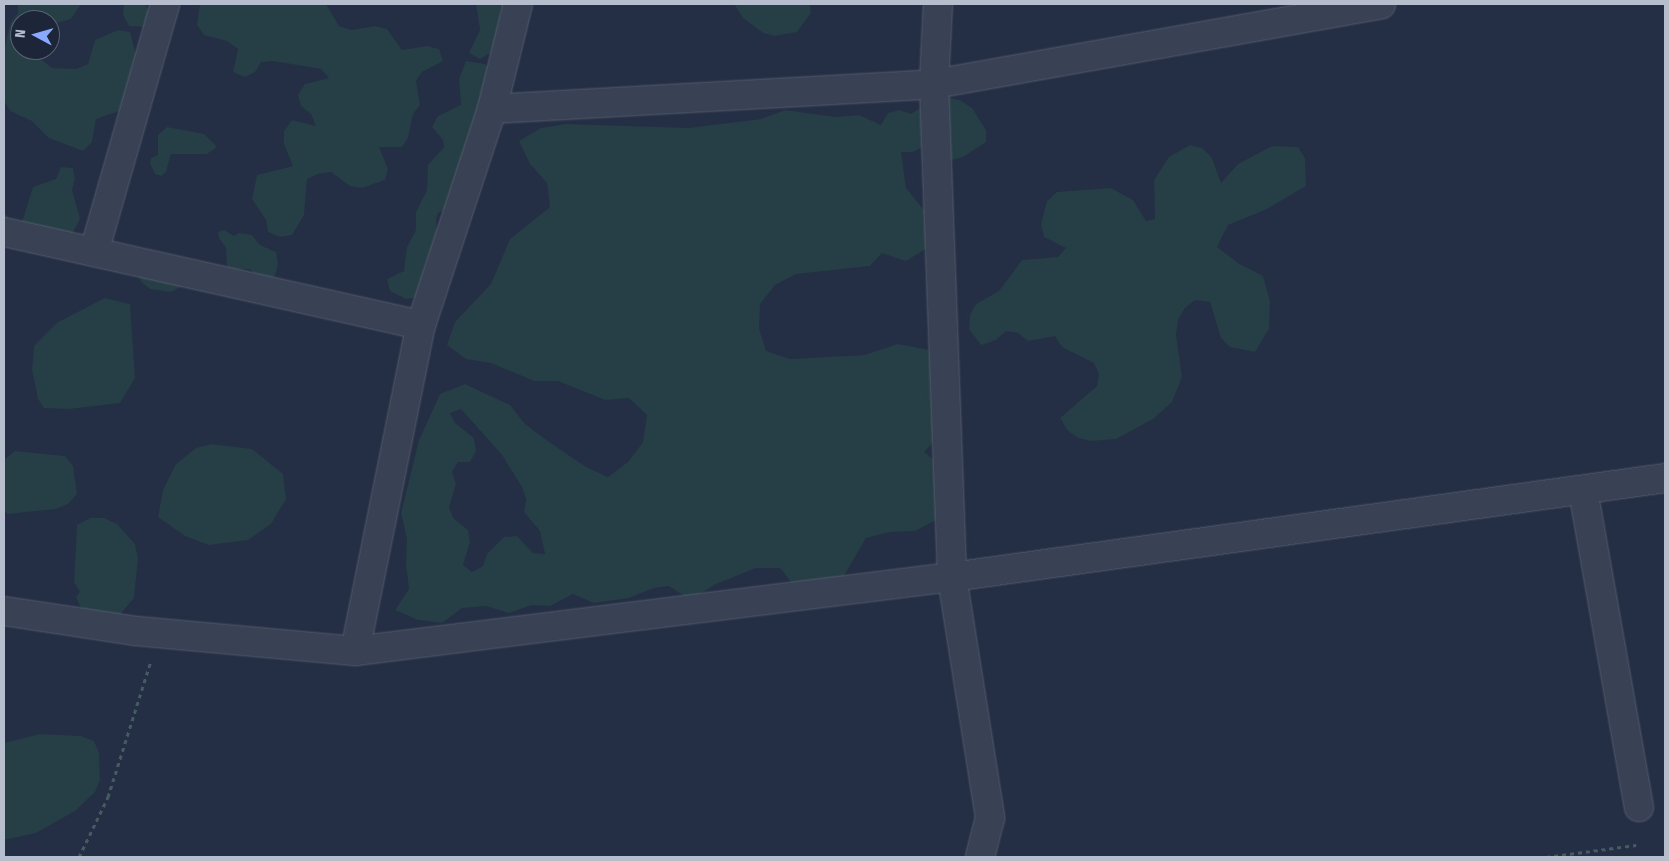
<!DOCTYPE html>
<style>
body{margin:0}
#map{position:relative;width:1669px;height:861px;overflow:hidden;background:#242e44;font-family:"Fira Sans Condensed",sans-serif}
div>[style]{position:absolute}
.green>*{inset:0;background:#263e45}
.path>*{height:3px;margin-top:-1.5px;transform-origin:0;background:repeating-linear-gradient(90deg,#455b61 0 4px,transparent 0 8px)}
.roads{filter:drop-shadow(0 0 1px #545c6e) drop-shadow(0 0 1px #545c6e)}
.minor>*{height:28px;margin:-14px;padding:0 14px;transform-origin:14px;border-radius:14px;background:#394154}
span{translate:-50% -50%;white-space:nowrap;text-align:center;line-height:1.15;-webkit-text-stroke:4px #1d2639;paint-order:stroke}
.frame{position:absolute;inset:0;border:5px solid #b6bdcd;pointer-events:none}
.north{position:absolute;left:10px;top:10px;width:50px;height:50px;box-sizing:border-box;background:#1d2639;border:1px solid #5a6274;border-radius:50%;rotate:276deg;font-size:14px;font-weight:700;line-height:20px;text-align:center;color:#b6bdcd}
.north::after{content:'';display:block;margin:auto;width:18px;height:22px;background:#8aaaff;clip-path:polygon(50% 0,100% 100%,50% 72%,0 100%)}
</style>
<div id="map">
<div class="green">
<div style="clip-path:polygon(18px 4px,81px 4px,71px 19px,50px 25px,50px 20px,20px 20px,20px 50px,40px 50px,42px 60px,52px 68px,76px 69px,88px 64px,95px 40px,118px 30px,130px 32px,136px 55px,128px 102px,119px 111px,96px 119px,92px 142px,83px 151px,49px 138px,32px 121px,10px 111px,4px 100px,4px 52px,10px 24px,18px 13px)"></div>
<div style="clip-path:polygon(124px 4px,145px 4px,150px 13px,146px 27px,129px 26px,123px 15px)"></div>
<div style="clip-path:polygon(200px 4px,326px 4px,339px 26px,351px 30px,375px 26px,387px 29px,402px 50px,427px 46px,439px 49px,443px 61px,422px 72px,416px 81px,420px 105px,413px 114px,408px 138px,402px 147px,379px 147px,388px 169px,385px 180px,362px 188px,350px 186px,331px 172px,318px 174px,307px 179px,304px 215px,292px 235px,280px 237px,268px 232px,266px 220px,252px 199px,257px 175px,293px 166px,284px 144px,284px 131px,292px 120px,316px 126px,311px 114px,301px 106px,298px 95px,305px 84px,329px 78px,321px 69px,273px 61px,261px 62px,255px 72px,245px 77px,233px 72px,238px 49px,227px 41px,204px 35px,197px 25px)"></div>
<div style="clip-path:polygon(476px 4px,513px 4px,501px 8px,495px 42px,490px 53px,480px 59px,469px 53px,480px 30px)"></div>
<div style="clip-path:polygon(734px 4px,810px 4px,811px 13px,797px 32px,774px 36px,763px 33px,743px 18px)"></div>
<div style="clip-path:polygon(466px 61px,485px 64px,489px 69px,487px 94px,451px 189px,449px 207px,438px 213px,436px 219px,437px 237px,425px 263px,426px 281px,418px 297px,406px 299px,390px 291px,387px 279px,404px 271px,407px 247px,416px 230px,416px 212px,427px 190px,428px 165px,444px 147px,443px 140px,432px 127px,438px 116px,461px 105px,459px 79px)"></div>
<div style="clip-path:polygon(evenodd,945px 97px,960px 100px,972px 108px,986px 130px,986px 142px,963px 157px,951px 160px,944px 150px,924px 146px,913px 152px,901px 152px,906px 188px,937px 226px,927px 248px,906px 261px,882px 253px,870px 266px,796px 274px,775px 285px,760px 304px,759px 328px,766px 351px,790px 359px,864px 355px,898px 344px,929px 350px,935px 391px,947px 428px,924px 452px,942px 466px,936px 520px,915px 531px,890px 532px,866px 538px,842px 579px,796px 588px,780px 568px,756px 568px,716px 584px,690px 600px,669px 586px,654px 588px,629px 598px,594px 603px,573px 594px,550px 606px,532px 605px,509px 613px,486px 606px,462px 608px,442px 623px,418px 620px,395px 610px,409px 589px,406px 564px,407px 539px,401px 513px,419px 440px,440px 394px,465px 384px,510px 405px,525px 424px,545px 439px,586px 467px,608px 477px,628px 462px,643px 442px,647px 415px,629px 398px,605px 400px,558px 381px,534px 381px,491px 363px,466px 359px,447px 345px,455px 322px,491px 284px,510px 239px,550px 207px,547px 183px,530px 164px,519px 141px,541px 128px,566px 124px,688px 128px,761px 119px,785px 110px,835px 117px,859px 115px,881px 125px,888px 113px,899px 110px,911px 114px,932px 100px,945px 97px,461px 409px,502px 455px,522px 487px,526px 499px,524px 512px,540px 531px,545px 554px,533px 553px,517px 536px,504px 537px,487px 554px,483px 566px,472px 572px,463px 565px,470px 542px,468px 530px,453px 518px,449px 507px,456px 484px,452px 472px,458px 462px,470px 462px,476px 451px,474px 438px,455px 423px,450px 413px,461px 409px)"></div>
<div style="clip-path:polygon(167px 127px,204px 134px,217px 147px,207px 154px,171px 154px,166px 172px,161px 176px,155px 174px,150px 163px,151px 158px,158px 155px,158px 135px)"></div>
<div style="clip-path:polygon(1190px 145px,1202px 148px,1212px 158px,1221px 183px,1238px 164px,1272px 146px,1298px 147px,1305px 158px,1306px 186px,1267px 209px,1228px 225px,1217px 247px,1238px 263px,1263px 276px,1270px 301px,1269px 329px,1255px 352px,1230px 347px,1221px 338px,1210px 302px,1195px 300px,1185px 308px,1178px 320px,1176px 335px,1182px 377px,1172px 402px,1153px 419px,1116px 439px,1091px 441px,1078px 438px,1067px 430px,1060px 418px,1097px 386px,1099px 374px,1094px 363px,1062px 347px,1055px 336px,1028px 341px,1018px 333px,1006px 331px,996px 340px,981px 345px,969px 329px,970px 315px,976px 304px,999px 291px,1022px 260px,1058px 257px,1066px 248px,1044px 237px,1041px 224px,1047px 201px,1057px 192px,1111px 188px,1133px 200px,1146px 221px,1155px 219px,1154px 180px,1169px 157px)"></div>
<div style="clip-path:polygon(61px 167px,73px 168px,75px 179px,72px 190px,80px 219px,71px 236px,53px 256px,29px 253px,4px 227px,4px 212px,11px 221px,22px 222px,33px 187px,56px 179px)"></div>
<div style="clip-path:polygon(224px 230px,234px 236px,239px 233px,252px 235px,260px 245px,276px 252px,278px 264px,275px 276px,269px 279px,258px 277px,250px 269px,231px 270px,227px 266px,226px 248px,219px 238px,218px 232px)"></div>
<div style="clip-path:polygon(137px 273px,184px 285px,171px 292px,150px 289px,141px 282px)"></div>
<div style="clip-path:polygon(105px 298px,130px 304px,135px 378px,120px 403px,69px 409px,44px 408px,38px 399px,32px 370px,34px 346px,58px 322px)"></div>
<div style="clip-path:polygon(211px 444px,252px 449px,283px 474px,286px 499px,271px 524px,248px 540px,209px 545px,185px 536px,158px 517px,163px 490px,176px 464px,196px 448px)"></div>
<div style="clip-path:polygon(15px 451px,65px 456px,73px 466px,77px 494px,68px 504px,56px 509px,7px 514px,4px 509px,5px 459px)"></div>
<div style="clip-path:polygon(90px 518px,104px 518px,117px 524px,135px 544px,138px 558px,134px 598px,117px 618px,92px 614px,81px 608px,76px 597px,80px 592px,74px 582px,77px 525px)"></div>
<div style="clip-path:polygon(40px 734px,81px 736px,94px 741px,99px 753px,100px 780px,95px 792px,75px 811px,36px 833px,4px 840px,4px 743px)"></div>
</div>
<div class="path">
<div style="left:79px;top:857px;width:67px;rotate:-64.2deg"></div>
<div style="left:108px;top:797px;width:143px;rotate:-72.5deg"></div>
<div style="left:1546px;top:857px;width:91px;rotate:-7.6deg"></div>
</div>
<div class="roads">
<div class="minor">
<div style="left:938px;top:4px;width:80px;rotate:92.9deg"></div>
<div style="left:934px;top:84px;width:493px;rotate:87.9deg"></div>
<div style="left:952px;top:577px;width:244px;rotate:81deg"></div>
<div style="left:990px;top:818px;width:40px;rotate:104.4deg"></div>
<div style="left:492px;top:109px;width:443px;rotate:-3.2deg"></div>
<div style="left:934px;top:84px;width:454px;rotate:-10.1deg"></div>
<div style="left:4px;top:232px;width:427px;rotate:12.6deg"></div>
<div style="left:94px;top:252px;width:258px;rotate:-74deg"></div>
<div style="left:1583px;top:490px;width:322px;rotate:80deg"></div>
<div style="left:4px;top:611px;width:134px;rotate:8.6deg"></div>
<div style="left:136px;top:631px;width:220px;rotate:5.2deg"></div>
<div style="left:355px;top:651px;width:602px;rotate:-7.07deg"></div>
<div style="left:952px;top:577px;width:720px;rotate:-7.9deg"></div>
<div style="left:355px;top:651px;width:333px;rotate:-78.6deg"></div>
<div style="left:421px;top:325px;width:227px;rotate:-71.8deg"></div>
<div style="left:492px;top:109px;width:108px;rotate:-76.1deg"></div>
</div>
</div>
<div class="frame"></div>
<div class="north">N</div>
</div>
